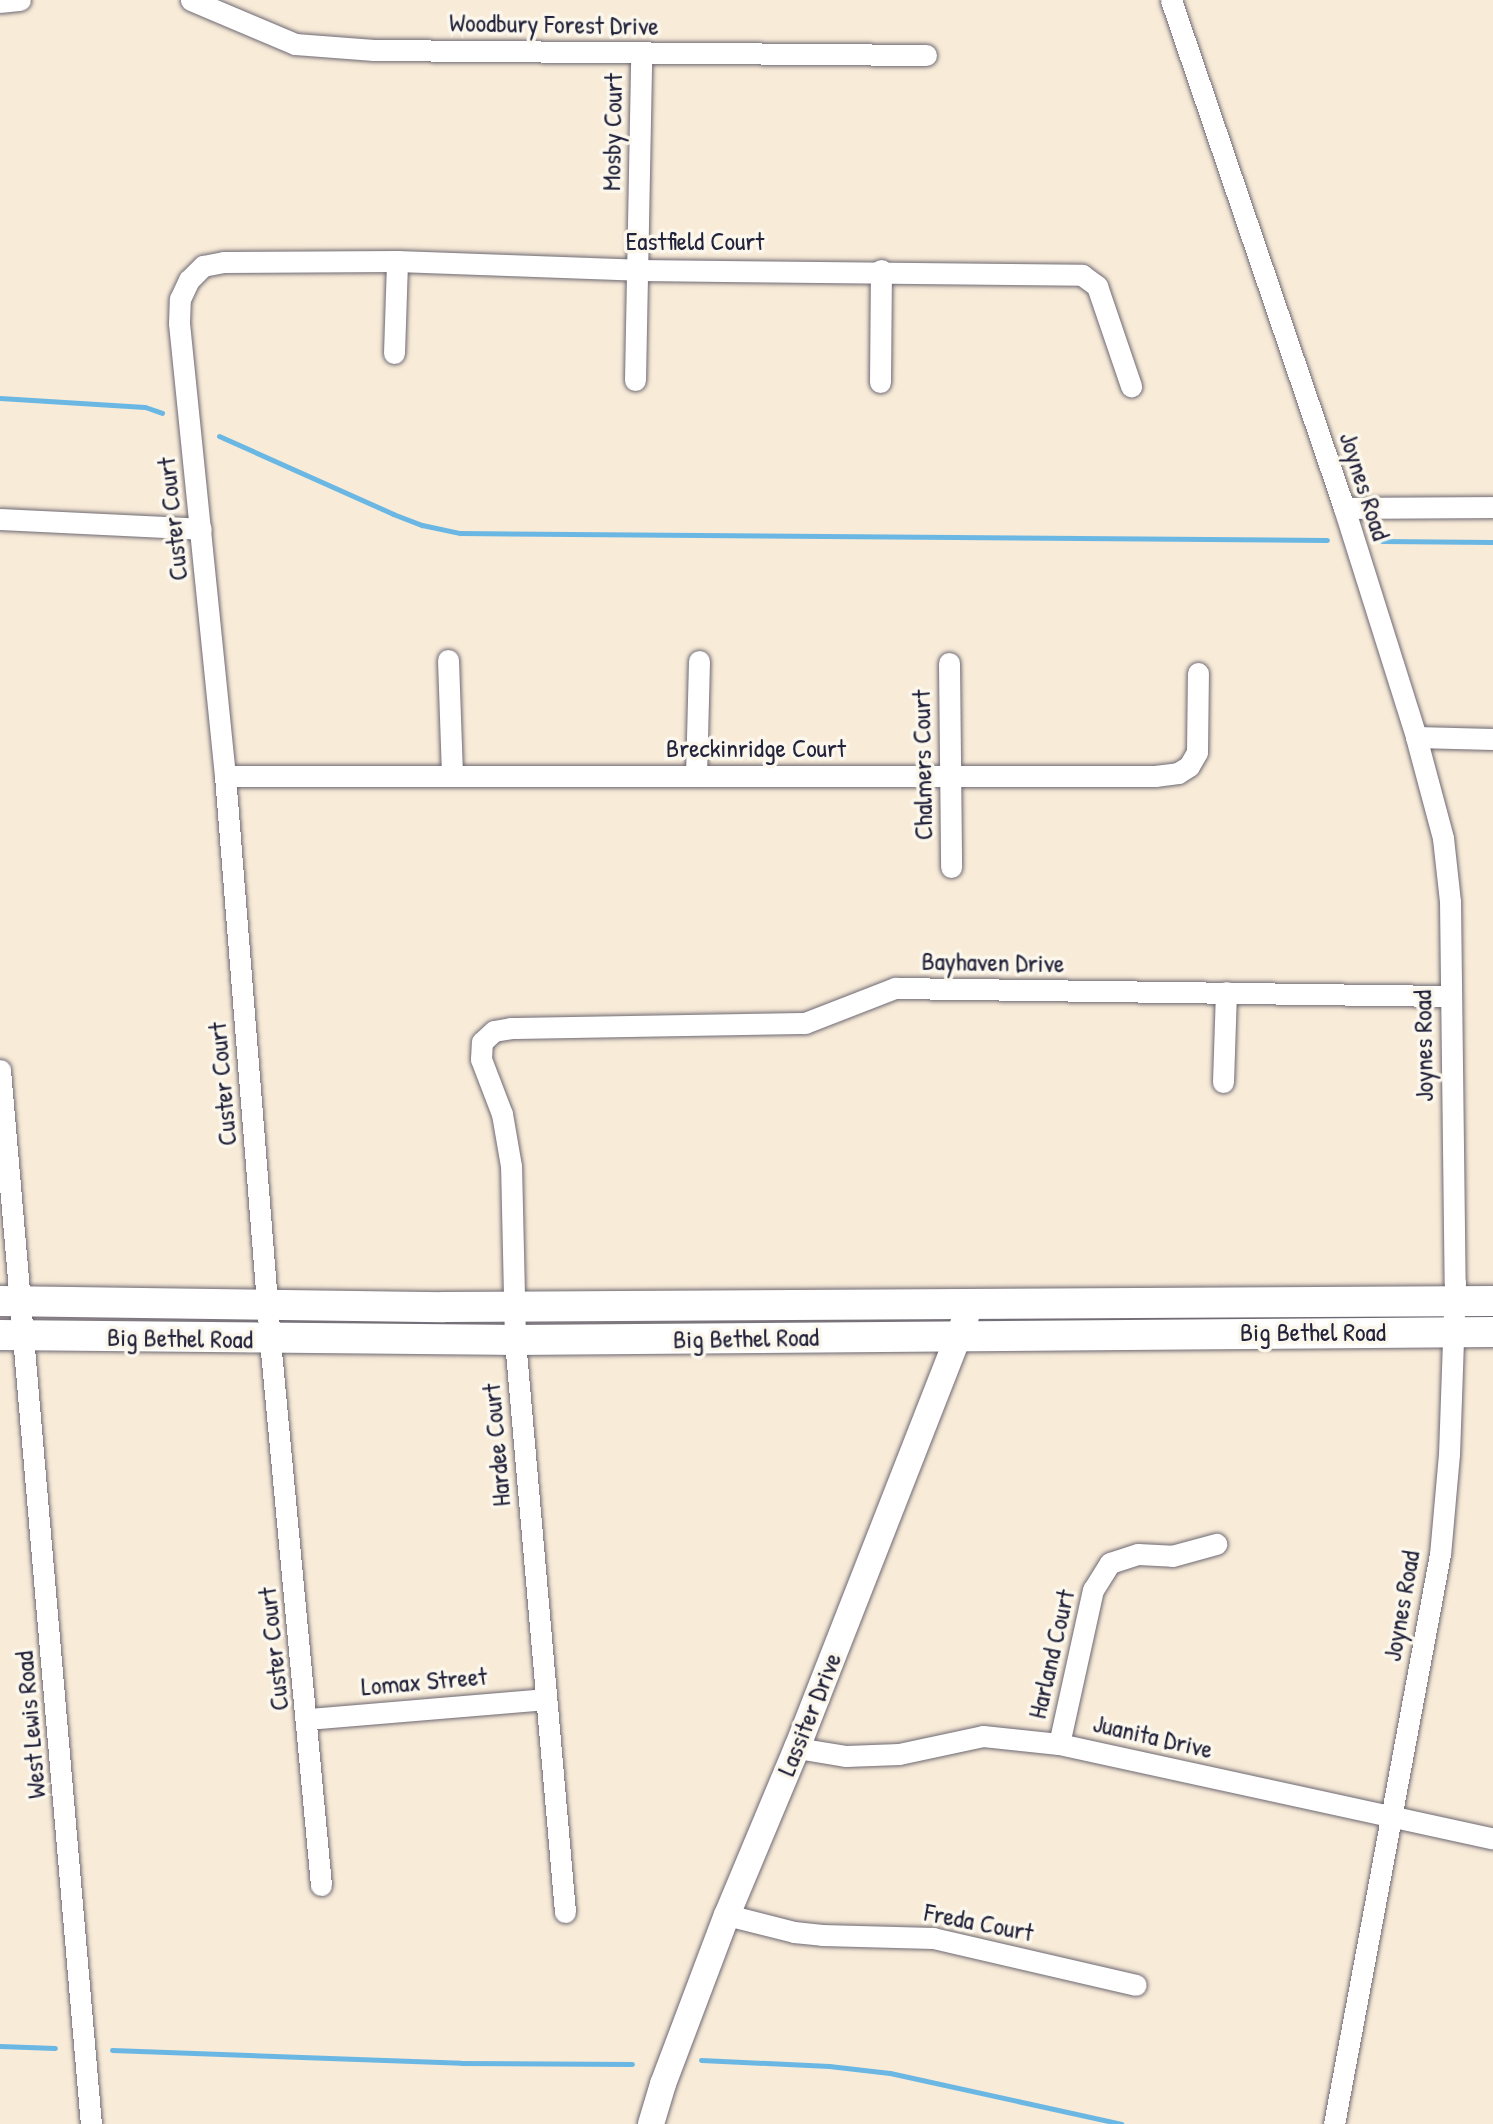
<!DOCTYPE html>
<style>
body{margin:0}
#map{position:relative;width:1493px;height:2124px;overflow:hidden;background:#f8ebd8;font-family:"Patrick Hand",sans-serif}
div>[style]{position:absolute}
.stream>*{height:5px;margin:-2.5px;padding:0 2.5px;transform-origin:2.5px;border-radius:2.5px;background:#6bb7e4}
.roads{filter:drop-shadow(0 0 2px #6d6872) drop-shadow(0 0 2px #6d6872)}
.minor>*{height:21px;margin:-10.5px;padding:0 10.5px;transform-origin:10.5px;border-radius:10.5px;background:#fff}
.tertiary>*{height:26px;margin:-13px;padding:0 13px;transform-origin:13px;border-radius:13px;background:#fff}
.secondary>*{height:30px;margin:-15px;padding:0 15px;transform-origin:15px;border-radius:15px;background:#fff}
span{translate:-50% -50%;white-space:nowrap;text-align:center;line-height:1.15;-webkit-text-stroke:7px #fbf7ec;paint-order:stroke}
.street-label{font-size:26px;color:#22223b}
</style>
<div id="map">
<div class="stream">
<div style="left:0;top:398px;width:145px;rotate:3.6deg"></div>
<div style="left:145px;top:407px;width:18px;rotate:19deg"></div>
<div style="left:219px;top:436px;width:191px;rotate:24.1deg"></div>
<div style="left:393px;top:514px;width:31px;rotate:21deg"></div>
<div style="left:422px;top:525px;width:39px;rotate:12deg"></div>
<div style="left:460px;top:533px;width:867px;rotate:0.46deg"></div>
<div style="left:1382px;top:541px;width:111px;rotate:0.5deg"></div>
<div style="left:0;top:2046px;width:55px;rotate:2.1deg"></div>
<div style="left:112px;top:2050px;width:349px;rotate:2.1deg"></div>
<div style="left:461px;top:2063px;width:171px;rotate:0.3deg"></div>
<div style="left:701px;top:2060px;width:128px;rotate:2.7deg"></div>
<div style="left:829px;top:2066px;width:61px;rotate:6.5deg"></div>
<div style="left:890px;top:2073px;width:237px;rotate:12.4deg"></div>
</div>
<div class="roads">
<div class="minor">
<div style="left:191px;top:0;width:113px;rotate:22.9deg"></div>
<div style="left:295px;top:44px;width:79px;rotate:4.3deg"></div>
<div style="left:374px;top:50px;width:552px;rotate:0.52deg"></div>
<div style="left:1171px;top:0;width:537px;rotate:71.19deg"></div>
<div style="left:1344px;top:508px;width:240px;rotate:72.5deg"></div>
<div style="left:1416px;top:737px;width:105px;rotate:75deg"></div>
<div style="left:1443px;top:838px;width:63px;rotate:83.7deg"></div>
<div style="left:1450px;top:901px;width:382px;rotate:89.3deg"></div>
<div style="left:1455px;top:1283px;width:171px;rotate:92deg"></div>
<div style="left:1449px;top:1454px;width:100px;rotate:95.1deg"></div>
<div style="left:1440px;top:1554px;width:580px;rotate:100.53deg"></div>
<div style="left:0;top:2px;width:20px;rotate:-6deg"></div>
<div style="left:394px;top:353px;width:92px;rotate:-88.1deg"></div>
<div style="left:635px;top:380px;width:327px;rotate:-88.9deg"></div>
<div style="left:880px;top:382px;width:112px;rotate:-89.5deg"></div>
<div style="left:1344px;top:508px;width:149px;rotate:-0.4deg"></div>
<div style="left:0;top:519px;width:201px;rotate:2.8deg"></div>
<div style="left:448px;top:660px;width:116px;rotate:88deg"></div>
<div style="left:949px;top:663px;width:204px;rotate:89.4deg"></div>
<div style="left:1416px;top:737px;width:77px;rotate:1.5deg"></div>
<div style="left:225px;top:776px;width:930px"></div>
<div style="left:1155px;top:776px;width:23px;rotate:-7deg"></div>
<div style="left:1178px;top:773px;width:13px;rotate:-32deg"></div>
<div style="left:1189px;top:766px;width:16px;rotate:-60deg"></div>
<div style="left:1197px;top:752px;width:79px;rotate:-89.3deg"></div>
<div style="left:696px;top:776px;width:115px;rotate:-88.5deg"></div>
<div style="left:0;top:1070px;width:1058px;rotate:85.07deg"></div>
<div style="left:1223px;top:1082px;width:90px;rotate:-88.1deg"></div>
<div style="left:308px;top:1719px;width:238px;rotate:-4.8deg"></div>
<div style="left:1059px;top:1744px;width:158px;rotate:-77.6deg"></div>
<div style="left:1093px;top:1590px;width:32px;rotate:-58deg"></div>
<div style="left:1110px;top:1563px;width:29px;rotate:-18deg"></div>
<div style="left:1138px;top:1554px;width:34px;rotate:3deg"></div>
<div style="left:1172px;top:1556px;width:46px;rotate:-15.3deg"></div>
<div style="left:797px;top:1748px;width:50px;rotate:9.3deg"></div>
<div style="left:846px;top:1756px;width:53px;rotate:-2.2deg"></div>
<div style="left:899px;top:1754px;width:86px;rotate:-12.1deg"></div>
<div style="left:983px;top:1736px;width:76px;rotate:6deg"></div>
<div style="left:1059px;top:1744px;width:444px;rotate:12.3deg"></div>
<div style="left:321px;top:1885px;width:547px;rotate:-95.35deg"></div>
<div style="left:270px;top:1340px;width:566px;rotate:-94.56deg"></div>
<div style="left:225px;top:776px;width:455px;rotate:-95.8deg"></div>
<div style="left:179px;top:323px;width:24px;rotate:-88deg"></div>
<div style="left:180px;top:299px;width:21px;rotate:-65deg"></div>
<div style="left:189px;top:280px;width:20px;rotate:-45deg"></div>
<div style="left:203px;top:266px;width:21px;rotate:-11deg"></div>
<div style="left:224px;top:262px;width:173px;rotate:-0.3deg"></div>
<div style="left:397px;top:261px;width:241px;rotate:2.1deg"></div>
<div style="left:638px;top:270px;width:444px;rotate:0.6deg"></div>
<div style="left:1082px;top:275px;width:19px;rotate:36deg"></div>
<div style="left:1097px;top:286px;width:106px;rotate:71.2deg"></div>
<div style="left:565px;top:1912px;width:574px;rotate:-95deg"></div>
<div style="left:515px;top:1340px;width:174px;rotate:-91.3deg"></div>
<div style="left:511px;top:1166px;width:53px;rotate:-99.8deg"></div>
<div style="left:502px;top:1114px;width:59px;rotate:-110.9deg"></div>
<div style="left:481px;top:1059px;width:17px;rotate:-87deg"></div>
<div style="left:482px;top:1042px;width:16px;rotate:-43deg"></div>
<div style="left:494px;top:1031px;width:17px;rotate:-10deg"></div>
<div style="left:511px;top:1028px;width:294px;rotate:-1deg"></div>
<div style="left:805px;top:1023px;width:97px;rotate:-21.3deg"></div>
<div style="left:895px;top:988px;width:555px;rotate:0.83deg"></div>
<div style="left:727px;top:1915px;width:69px;rotate:14.2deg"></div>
<div style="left:794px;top:1932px;width:28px;rotate:6deg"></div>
<div style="left:822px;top:1935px;width:111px;rotate:1.5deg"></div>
<div style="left:933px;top:1938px;width:208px;rotate:13deg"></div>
</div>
<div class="tertiary">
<div style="left:651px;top:2124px;width:42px;rotate:-73.3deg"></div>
<div style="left:663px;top:2084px;width:181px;rotate:-69.3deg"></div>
<div style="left:727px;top:1915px;width:181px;rotate:-67.3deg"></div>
<div style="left:797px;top:1748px;width:463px;rotate:-68.6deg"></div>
</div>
<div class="secondary">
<div style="left:0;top:1301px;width:444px;rotate:0.8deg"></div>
<div style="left:444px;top:1307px;width:1049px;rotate:-0.33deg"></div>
<div style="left:0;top:1335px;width:515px;rotate:0.56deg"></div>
<div style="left:515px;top:1340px;width:978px;rotate:-0.47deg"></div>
</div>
</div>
<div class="street-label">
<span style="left:554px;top:24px;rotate:1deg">Woodbury Forest Drive</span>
<span style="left:612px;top:132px;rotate:-89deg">Mosby Court</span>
<span style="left:695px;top:241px">Eastfield Court</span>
<span style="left:1365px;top:486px;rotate:72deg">Joynes Road</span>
<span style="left:172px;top:519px;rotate:-96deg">Custer Court</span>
<span style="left:756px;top:748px">Breckinridge Court</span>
<span style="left:922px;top:765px;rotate:-91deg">Chalmers Court</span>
<span style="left:993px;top:962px;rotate:1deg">Bayhaven Drive</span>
<span style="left:1423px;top:1046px;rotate:-91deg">Joynes Road</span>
<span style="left:222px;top:1084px;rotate:-95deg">Custer Court</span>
<span style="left:1313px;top:1332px">Big Bethel Road</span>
<span style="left:180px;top:1338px;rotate:1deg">Big Bethel Road</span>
<span style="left:746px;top:1338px;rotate:-1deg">Big Bethel Road</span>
<span style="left:496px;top:1445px;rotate:-95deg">Hardee Court</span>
<span style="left:1401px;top:1606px;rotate:-80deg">Joynes Road</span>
<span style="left:273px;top:1649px;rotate:-96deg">Custer Court</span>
<span style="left:1051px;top:1654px;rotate:-77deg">Harland Court</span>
<span style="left:424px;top:1681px;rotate:-5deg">Lomax Street</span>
<span style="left:809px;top:1714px;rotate:-68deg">Lassiter Drive</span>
<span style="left:30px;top:1725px;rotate:-95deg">West Lewis Road</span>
<span style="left:1153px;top:1736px;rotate:13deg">Juanita Drive</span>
<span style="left:979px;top:1922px;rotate:11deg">Freda Court</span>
</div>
</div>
